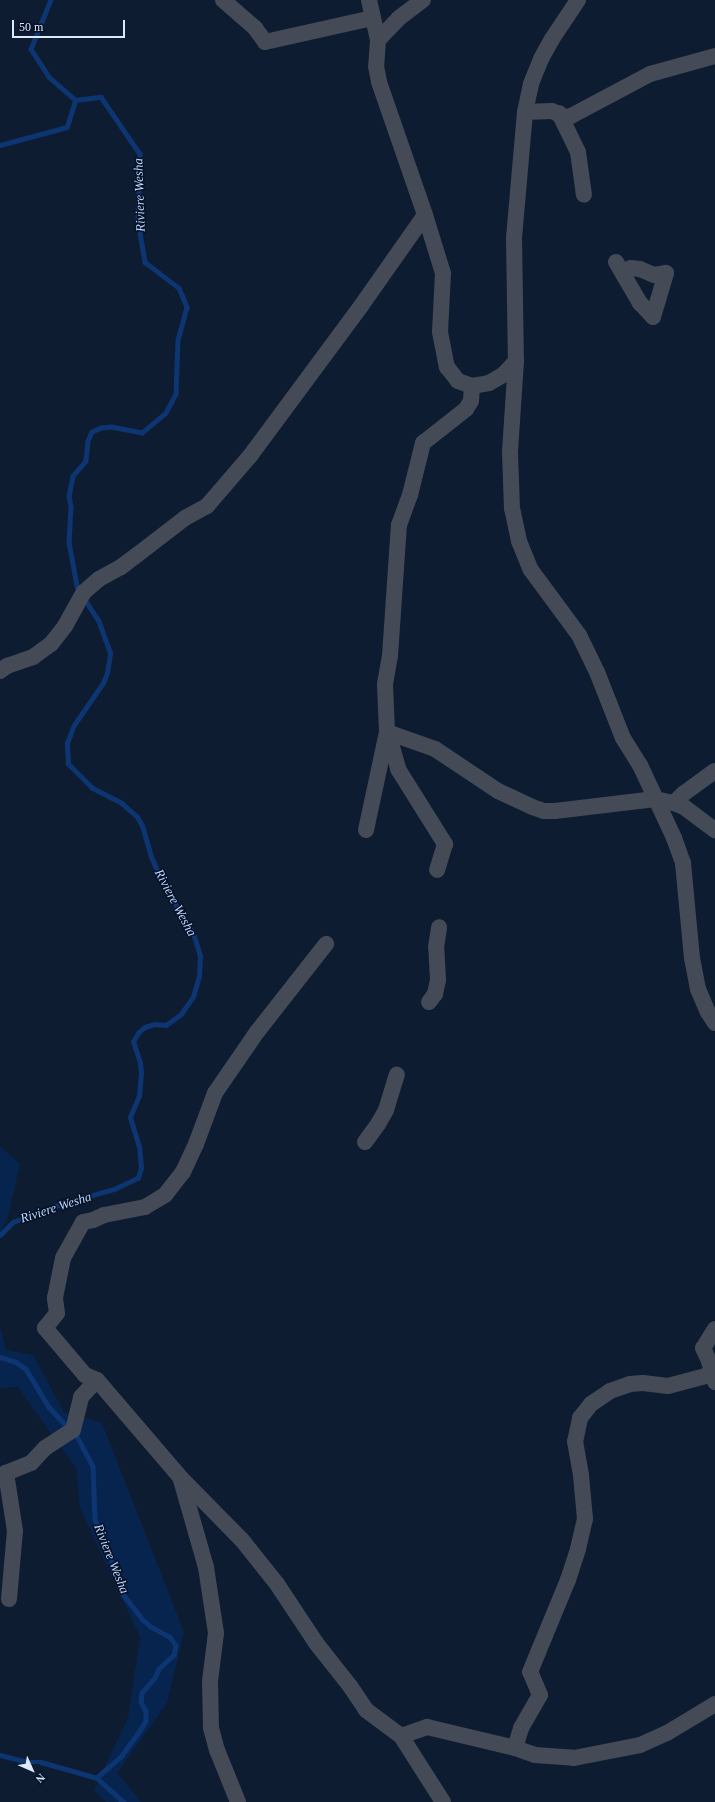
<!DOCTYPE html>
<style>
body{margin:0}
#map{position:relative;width:715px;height:1802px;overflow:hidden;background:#0e1c31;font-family:Georgia,serif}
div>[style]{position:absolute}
.green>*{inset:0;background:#07244f}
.stream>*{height:4.5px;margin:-2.25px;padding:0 2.25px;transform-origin:2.25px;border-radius:2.25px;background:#0c3572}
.street>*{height:16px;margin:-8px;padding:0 8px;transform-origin:8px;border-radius:8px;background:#444b56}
span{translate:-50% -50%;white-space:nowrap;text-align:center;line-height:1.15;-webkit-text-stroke:3px #051227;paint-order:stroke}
.water-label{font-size:13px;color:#bfd7fc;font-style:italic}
.north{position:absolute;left:12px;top:1750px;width:40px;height:40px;-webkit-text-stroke:3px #051227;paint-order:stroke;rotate:135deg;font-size:11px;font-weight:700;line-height:16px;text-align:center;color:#dee8f8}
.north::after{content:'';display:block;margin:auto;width:14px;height:18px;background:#dee8f8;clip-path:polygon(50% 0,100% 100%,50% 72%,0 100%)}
.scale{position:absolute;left:12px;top:20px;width:113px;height:18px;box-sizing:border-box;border:2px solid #dee8f8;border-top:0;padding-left:5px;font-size:12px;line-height:14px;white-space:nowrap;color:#dee8f8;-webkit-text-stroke:3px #051227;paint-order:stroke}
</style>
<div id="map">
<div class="green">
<div style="clip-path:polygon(0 1146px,20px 1164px,8px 1217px,0 1233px)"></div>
<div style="clip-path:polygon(0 1326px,6px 1350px,33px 1355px,64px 1412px,102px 1423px,184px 1632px,167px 1703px,117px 1773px,141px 1802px,106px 1802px,94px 1790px,128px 1718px,140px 1637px,80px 1508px,76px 1468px,18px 1387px,0 1388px)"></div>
</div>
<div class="stream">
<div style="left:51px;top:0;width:53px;rotate:112.2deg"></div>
<div style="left:31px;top:49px;width:33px;rotate:57deg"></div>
<div style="left:49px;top:77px;width:35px;rotate:41deg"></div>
<div style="left:75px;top:100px;width:26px;rotate:-7deg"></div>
<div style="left:101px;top:97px;width:69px;rotate:55.6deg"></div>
<div style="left:140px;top:154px;width:67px;rotate:91.7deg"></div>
<div style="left:138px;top:221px;width:42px;rotate:80.3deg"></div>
<div style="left:145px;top:262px;width:43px;rotate:37.4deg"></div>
<div style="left:179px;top:288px;width:21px;rotate:67deg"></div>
<div style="left:187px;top:307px;width:34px;rotate:105deg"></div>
<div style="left:178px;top:340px;width:54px;rotate:92.1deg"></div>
<div style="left:176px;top:394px;width:21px;rotate:118deg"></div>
<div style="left:166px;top:413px;width:31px;rotate:140deg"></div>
<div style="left:142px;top:433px;width:31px;rotate:-169deg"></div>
<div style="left:112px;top:427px;width:11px;rotate:175deg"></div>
<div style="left:101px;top:428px;width:10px;rotate:156deg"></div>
<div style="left:92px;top:432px;width:10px;rotate:114deg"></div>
<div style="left:88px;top:441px;width:20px;rotate:96deg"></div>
<div style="left:86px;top:461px;width:20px;rotate:131deg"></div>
<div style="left:73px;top:476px;width:20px;rotate:101deg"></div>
<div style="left:69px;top:496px;width:10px;rotate:79deg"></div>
<div style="left:71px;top:506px;width:36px;rotate:93deg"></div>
<div style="left:69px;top:542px;width:45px;rotate:79.7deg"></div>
<div style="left:77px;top:586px;width:7px;rotate:63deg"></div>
<div style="left:0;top:145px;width:69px;rotate:-15deg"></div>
<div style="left:67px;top:127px;width:28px;rotate:-73deg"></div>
<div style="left:0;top:1235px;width:18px;rotate:-45deg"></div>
<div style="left:13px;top:1222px;width:51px;rotate:-20.6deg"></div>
<div style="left:61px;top:1204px;width:55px;rotate:-15.8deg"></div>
<div style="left:114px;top:1189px;width:26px;rotate:-25deg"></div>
<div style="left:138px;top:1178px;width:10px;rotate:-73deg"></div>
<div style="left:141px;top:1168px;width:21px;rotate:-95deg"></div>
<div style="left:139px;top:1147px;width:31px;rotate:-107deg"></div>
<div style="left:130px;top:1117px;width:23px;rotate:-67deg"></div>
<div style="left:139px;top:1096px;width:23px;rotate:-85deg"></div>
<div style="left:141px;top:1073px;width:10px;rotate:-96deg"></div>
<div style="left:140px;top:1063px;width:22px;rotate:-108deg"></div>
<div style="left:133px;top:1042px;width:10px;rotate:-61deg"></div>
<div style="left:138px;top:1033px;width:9px;rotate:-41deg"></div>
<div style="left:145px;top:1027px;width:10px;rotate:-17deg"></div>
<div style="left:155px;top:1024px;width:11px;rotate:5deg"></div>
<div style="left:166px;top:1025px;width:19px;rotate:-36deg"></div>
<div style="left:181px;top:1014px;width:21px;rotate:-55deg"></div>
<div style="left:193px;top:997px;width:22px;rotate:-74deg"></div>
<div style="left:199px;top:976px;width:20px;rotate:-87deg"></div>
<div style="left:200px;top:956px;width:21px;rotate:-107deg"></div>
<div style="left:194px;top:936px;width:67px;rotate:-120.4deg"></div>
<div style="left:160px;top:878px;width:23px;rotate:-113deg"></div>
<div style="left:151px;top:857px;width:32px;rotate:-106deg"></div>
<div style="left:142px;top:826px;width:10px;rotate:-119deg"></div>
<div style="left:137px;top:817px;width:21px;rotate:-139deg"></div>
<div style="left:121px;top:803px;width:33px;rotate:-153deg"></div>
<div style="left:92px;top:788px;width:34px;rotate:-135deg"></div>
<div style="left:68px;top:764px;width:21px;rotate:-93deg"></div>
<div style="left:67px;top:743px;width:19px;rotate:-69deg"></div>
<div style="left:74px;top:725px;width:51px;rotate:-55.4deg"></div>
<div style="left:103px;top:683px;width:11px;rotate:-68deg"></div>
<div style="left:107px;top:673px;width:20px;rotate:-81deg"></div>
<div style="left:110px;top:653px;width:33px;rotate:-110deg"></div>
<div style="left:99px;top:622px;width:27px;rotate:-123deg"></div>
<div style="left:0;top:1357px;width:17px;rotate:17deg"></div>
<div style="left:16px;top:1362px;width:12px;rotate:35deg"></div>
<div style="left:26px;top:1369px;width:44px;rotate:58.8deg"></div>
<div style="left:49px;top:1407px;width:42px;rotate:46.9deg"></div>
<div style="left:78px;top:1438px;width:32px;rotate:62deg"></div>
<div style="left:93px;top:1466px;width:54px;rotate:87.9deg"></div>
<div style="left:95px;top:1520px;width:20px;rotate:63deg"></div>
<div style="left:104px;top:1538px;width:58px;rotate:71.9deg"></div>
<div style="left:122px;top:1593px;width:33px;rotate:52deg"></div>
<div style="left:142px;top:1619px;width:11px;rotate:41deg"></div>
<div style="left:150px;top:1626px;width:23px;rotate:29deg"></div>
<div style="left:170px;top:1637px;width:10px;rotate:53deg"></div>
<div style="left:176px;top:1645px;width:10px;rotate:101deg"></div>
<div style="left:174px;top:1655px;width:21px;rotate:137deg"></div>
<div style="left:159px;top:1669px;width:10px;rotate:114deg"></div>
<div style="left:155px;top:1678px;width:20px;rotate:131deg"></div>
<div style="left:142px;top:1693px;width:9px;rotate:96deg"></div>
<div style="left:141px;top:1702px;width:10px;rotate:61deg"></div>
<div style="left:146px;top:1711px;width:10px;rotate:90deg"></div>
<div style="left:146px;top:1721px;width:12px;rotate:121deg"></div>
<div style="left:140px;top:1731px;width:31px;rotate:126deg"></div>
<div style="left:122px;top:1756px;width:33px;rotate:139deg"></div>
<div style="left:0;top:1755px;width:29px;rotate:14deg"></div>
<div style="left:28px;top:1762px;width:13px"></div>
<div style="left:41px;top:1762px;width:58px;rotate:15.9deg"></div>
<div style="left:97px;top:1778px;width:36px;rotate:42deg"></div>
</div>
<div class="street">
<div style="left:223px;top:0;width:43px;rotate:41.2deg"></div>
<div style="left:255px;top:28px;width:17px;rotate:54deg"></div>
<div style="left:265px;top:42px;width:110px;rotate:-12.6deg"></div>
<div style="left:369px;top:0;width:41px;rotate:77.3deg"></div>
<div style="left:378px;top:40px;width:26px;rotate:94deg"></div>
<div style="left:376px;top:66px;width:16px;rotate:79deg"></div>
<div style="left:379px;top:82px;width:141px;rotate:70.9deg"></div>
<div style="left:425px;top:215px;width:61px;rotate:72.8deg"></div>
<div style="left:443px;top:273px;width:59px;rotate:92.9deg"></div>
<div style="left:440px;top:332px;width:36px;rotate:79deg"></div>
<div style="left:447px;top:367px;width:18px;rotate:52deg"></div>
<div style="left:458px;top:381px;width:15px;rotate:20deg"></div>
<div style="left:472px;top:386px;width:17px;rotate:-10deg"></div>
<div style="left:489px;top:383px;width:16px;rotate:-30deg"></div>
<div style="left:503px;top:375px;width:19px;rotate:-47deg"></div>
<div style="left:578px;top:0;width:47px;rotate:123.7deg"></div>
<div style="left:552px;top:39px;width:23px;rotate:119deg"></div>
<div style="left:541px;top:59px;width:27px;rotate:112deg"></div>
<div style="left:531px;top:84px;width:29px;rotate:102deg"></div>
<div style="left:525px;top:112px;width:126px;rotate:95deg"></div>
<div style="left:514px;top:238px;width:123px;rotate:89.1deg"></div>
<div style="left:516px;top:361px;width:91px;rotate:93.8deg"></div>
<div style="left:510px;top:452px;width:56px;rotate:88deg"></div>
<div style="left:512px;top:508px;width:34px;rotate:78deg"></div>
<div style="left:519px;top:541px;width:31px;rotate:68deg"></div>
<div style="left:531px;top:570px;width:81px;rotate:53.6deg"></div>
<div style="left:579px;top:635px;width:41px;rotate:64.1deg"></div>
<div style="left:597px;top:672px;width:71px;rotate:68.5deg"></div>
<div style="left:623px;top:738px;width:32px;rotate:58deg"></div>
<div style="left:640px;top:765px;width:81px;rotate:65deg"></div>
<div style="left:674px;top:838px;width:27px;rotate:70deg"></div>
<div style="left:683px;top:863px;width:95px;rotate:84.6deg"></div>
<div style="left:692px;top:958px;width:32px;rotate:79deg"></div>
<div style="left:698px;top:989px;width:25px;rotate:67deg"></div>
<div style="left:708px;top:1012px;width:13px;rotate:58deg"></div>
<div style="left:378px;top:40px;width:30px;rotate:-46deg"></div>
<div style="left:399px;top:18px;width:30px;rotate:-37deg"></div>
<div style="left:525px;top:112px;width:27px;rotate:-2deg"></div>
<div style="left:552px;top:111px;width:14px;rotate:25deg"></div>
<div style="left:565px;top:117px;width:6px;rotate:-9deg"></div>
<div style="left:571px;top:116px;width:89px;rotate:-28deg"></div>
<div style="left:650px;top:74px;width:67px;rotate:-15.5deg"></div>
<div style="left:559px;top:113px;width:43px;rotate:64deg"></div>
<div style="left:578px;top:152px;width:43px;rotate:82.1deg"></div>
<div style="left:616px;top:262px;width:48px;rotate:59.7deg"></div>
<div style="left:640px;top:303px;width:19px;rotate:47deg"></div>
<div style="left:653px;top:317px;width:46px;rotate:-73.5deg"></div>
<div style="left:666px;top:273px;width:12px;rotate:171deg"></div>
<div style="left:654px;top:275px;width:15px;rotate:-157deg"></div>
<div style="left:640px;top:269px;width:9px;rotate:-174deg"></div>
<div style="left:631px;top:268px;width:9px;rotate:162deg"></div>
<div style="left:0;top:671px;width:9px;rotate:-36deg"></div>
<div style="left:7px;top:666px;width:28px;rotate:-19deg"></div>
<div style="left:33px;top:657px;width:22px;rotate:-36deg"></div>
<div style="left:51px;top:644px;width:23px;rotate:-52deg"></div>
<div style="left:65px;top:626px;width:39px;rotate:-61deg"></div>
<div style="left:84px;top:592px;width:20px;rotate:-41deg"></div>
<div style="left:99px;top:579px;width:25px;rotate:-29deg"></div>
<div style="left:121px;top:567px;width:20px;rotate:-37deg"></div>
<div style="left:137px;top:555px;width:61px;rotate:-37.6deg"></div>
<div style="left:185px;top:518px;width:25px;rotate:-29deg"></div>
<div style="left:207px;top:506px;width:66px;rotate:-49.3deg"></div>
<div style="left:250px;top:456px;width:187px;rotate:-53.5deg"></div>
<div style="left:361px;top:306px;width:111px;rotate:-54.9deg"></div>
<div style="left:387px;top:732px;width:51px;rotate:19.5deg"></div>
<div style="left:435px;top:749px;width:76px;rotate:33.7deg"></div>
<div style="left:498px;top:791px;width:38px;rotate:25deg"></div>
<div style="left:532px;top:807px;width:13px;rotate:18deg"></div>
<div style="left:544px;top:811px;width:11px"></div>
<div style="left:555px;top:811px;width:101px;rotate:-6.8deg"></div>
<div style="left:655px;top:799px;width:19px;rotate:12deg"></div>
<div style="left:674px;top:803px;width:11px;rotate:22deg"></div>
<div style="left:684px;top:807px;width:39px;rotate:37deg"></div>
<div style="left:388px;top:733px;width:37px;rotate:74deg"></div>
<div style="left:398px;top:769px;width:89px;rotate:57.9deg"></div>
<div style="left:445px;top:844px;width:27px;rotate:107deg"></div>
<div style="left:674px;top:803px;width:13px;rotate:-45deg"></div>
<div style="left:683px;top:794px;width:39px;rotate:-36deg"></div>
<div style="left:366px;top:830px;width:100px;rotate:-77.9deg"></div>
<div style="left:387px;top:732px;width:48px;rotate:-92.4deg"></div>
<div style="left:385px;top:684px;width:28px;rotate:-80deg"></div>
<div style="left:390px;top:656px;width:131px;rotate:-86.1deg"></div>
<div style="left:399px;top:525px;width:32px;rotate:-70deg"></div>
<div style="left:410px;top:495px;width:54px;rotate:-76deg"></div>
<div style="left:423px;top:443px;width:55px;rotate:-38.3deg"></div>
<div style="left:466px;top:409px;width:9px;rotate:-58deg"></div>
<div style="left:471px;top:401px;width:15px;rotate:-86deg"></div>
<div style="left:429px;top:1002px;width:10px;rotate:-53deg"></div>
<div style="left:435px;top:994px;width:14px;rotate:-78deg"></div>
<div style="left:438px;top:980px;width:33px;rotate:-93deg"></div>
<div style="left:436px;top:947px;width:20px;rotate:-81deg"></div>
<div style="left:365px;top:1142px;width:22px;rotate:-54deg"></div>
<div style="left:378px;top:1124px;width:16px;rotate:-60deg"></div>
<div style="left:386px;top:1110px;width:37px;rotate:-73deg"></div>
<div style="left:715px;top:1329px;width:22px;rotate:122deg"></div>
<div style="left:703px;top:1348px;width:14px;rotate:65deg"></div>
<div style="left:709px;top:1361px;width:22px;rotate:74deg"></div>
<div style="left:97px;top:1380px;width:129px;rotate:49.4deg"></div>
<div style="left:181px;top:1478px;width:87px;rotate:45.5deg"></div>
<div style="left:242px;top:1540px;width:56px;rotate:51.5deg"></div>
<div style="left:277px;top:1584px;width:71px;rotate:56.5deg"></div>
<div style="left:316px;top:1643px;width:55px;rotate:51.7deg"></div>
<div style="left:350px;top:1686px;width:29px;rotate:56deg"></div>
<div style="left:366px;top:1710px;width:44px;rotate:36.6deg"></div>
<div style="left:401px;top:1736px;width:78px;rotate:57.5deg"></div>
<div style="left:181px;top:1480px;width:91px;rotate:74deg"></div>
<div style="left:206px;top:1567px;width:67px;rotate:81.4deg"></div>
<div style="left:216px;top:1633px;width:48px;rotate:97.1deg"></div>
<div style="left:210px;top:1681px;width:47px;rotate:88.8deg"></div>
<div style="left:211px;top:1728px;width:23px;rotate:75deg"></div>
<div style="left:217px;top:1750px;width:56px;rotate:68deg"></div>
<div style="left:9px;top:1599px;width:68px;rotate:-85deg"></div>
<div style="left:15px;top:1531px;width:59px;rotate:-98.8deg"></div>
<div style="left:6px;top:1473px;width:27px;rotate:-22deg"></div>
<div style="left:31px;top:1463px;width:21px;rotate:-47deg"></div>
<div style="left:45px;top:1448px;width:33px;rotate:-33deg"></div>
<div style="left:73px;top:1430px;width:34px;rotate:-76deg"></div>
<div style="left:81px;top:1397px;width:23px;rotate:-47deg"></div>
<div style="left:97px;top:1380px;width:13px;rotate:-157deg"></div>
<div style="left:85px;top:1375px;width:62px;rotate:-130.4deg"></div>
<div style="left:45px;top:1328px;width:19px;rotate:-51deg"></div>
<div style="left:57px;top:1313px;width:15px;rotate:-98deg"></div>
<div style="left:55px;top:1298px;width:41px;rotate:-78.7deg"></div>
<div style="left:63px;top:1258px;width:41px;rotate:-60.9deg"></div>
<div style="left:83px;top:1222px;width:10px;rotate:-11deg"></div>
<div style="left:93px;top:1220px;width:12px;rotate:-24deg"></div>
<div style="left:104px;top:1215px;width:42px;rotate:-11deg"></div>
<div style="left:145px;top:1207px;width:23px;rotate:-31deg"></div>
<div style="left:165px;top:1195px;width:29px;rotate:-52deg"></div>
<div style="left:183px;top:1172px;width:31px;rotate:-65deg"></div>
<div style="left:196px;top:1144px;width:54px;rotate:-69.6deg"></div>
<div style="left:215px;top:1093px;width:74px;rotate:-55.5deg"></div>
<div style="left:257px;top:1032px;width:112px;rotate:-51.9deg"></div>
<div style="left:401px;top:1736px;width:28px;rotate:-19deg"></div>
<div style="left:427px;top:1727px;width:90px;rotate:13.4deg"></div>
<div style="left:515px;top:1748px;width:21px;rotate:19deg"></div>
<div style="left:535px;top:1755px;width:39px;rotate:4deg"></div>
<div style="left:574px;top:1758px;width:67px;rotate:-11.1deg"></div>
<div style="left:640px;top:1745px;width:30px;rotate:-24deg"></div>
<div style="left:667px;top:1733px;width:56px;rotate:-31.1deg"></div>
<div style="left:515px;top:1748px;width:21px;rotate:-73deg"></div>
<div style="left:521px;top:1728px;width:38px;rotate:-60deg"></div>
<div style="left:540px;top:1695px;width:25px;rotate:-113deg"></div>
<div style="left:530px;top:1672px;width:100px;rotate:-67.6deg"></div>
<div style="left:568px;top:1580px;width:33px;rotate:-72deg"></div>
<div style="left:578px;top:1549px;width:31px;rotate:-77deg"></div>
<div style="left:585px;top:1519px;width:44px;rotate:-95.2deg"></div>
<div style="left:581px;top:1475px;width:34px;rotate:-100deg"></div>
<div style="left:575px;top:1442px;width:25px;rotate:-78deg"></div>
<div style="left:580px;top:1418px;width:18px;rotate:-52deg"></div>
<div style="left:591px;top:1404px;width:23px;rotate:-34deg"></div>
<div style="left:610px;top:1391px;width:21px;rotate:-19deg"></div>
<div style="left:630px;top:1384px;width:13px;rotate:-4deg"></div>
<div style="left:643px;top:1383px;width:25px;rotate:7deg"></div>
<div style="left:668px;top:1386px;width:38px;rotate:-15deg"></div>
<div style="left:705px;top:1376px;width:10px;rotate:-6deg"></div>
</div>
<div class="water-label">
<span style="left:140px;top:195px;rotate:-92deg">Riviere Wesha</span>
<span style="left:175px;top:903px;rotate:62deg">Riviere Wesha</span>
<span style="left:56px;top:1208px;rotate:-18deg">Riviere Wesha</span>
<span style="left:111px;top:1559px;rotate:68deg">Riviere Wesha</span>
</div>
<div class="north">N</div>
<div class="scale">50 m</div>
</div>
